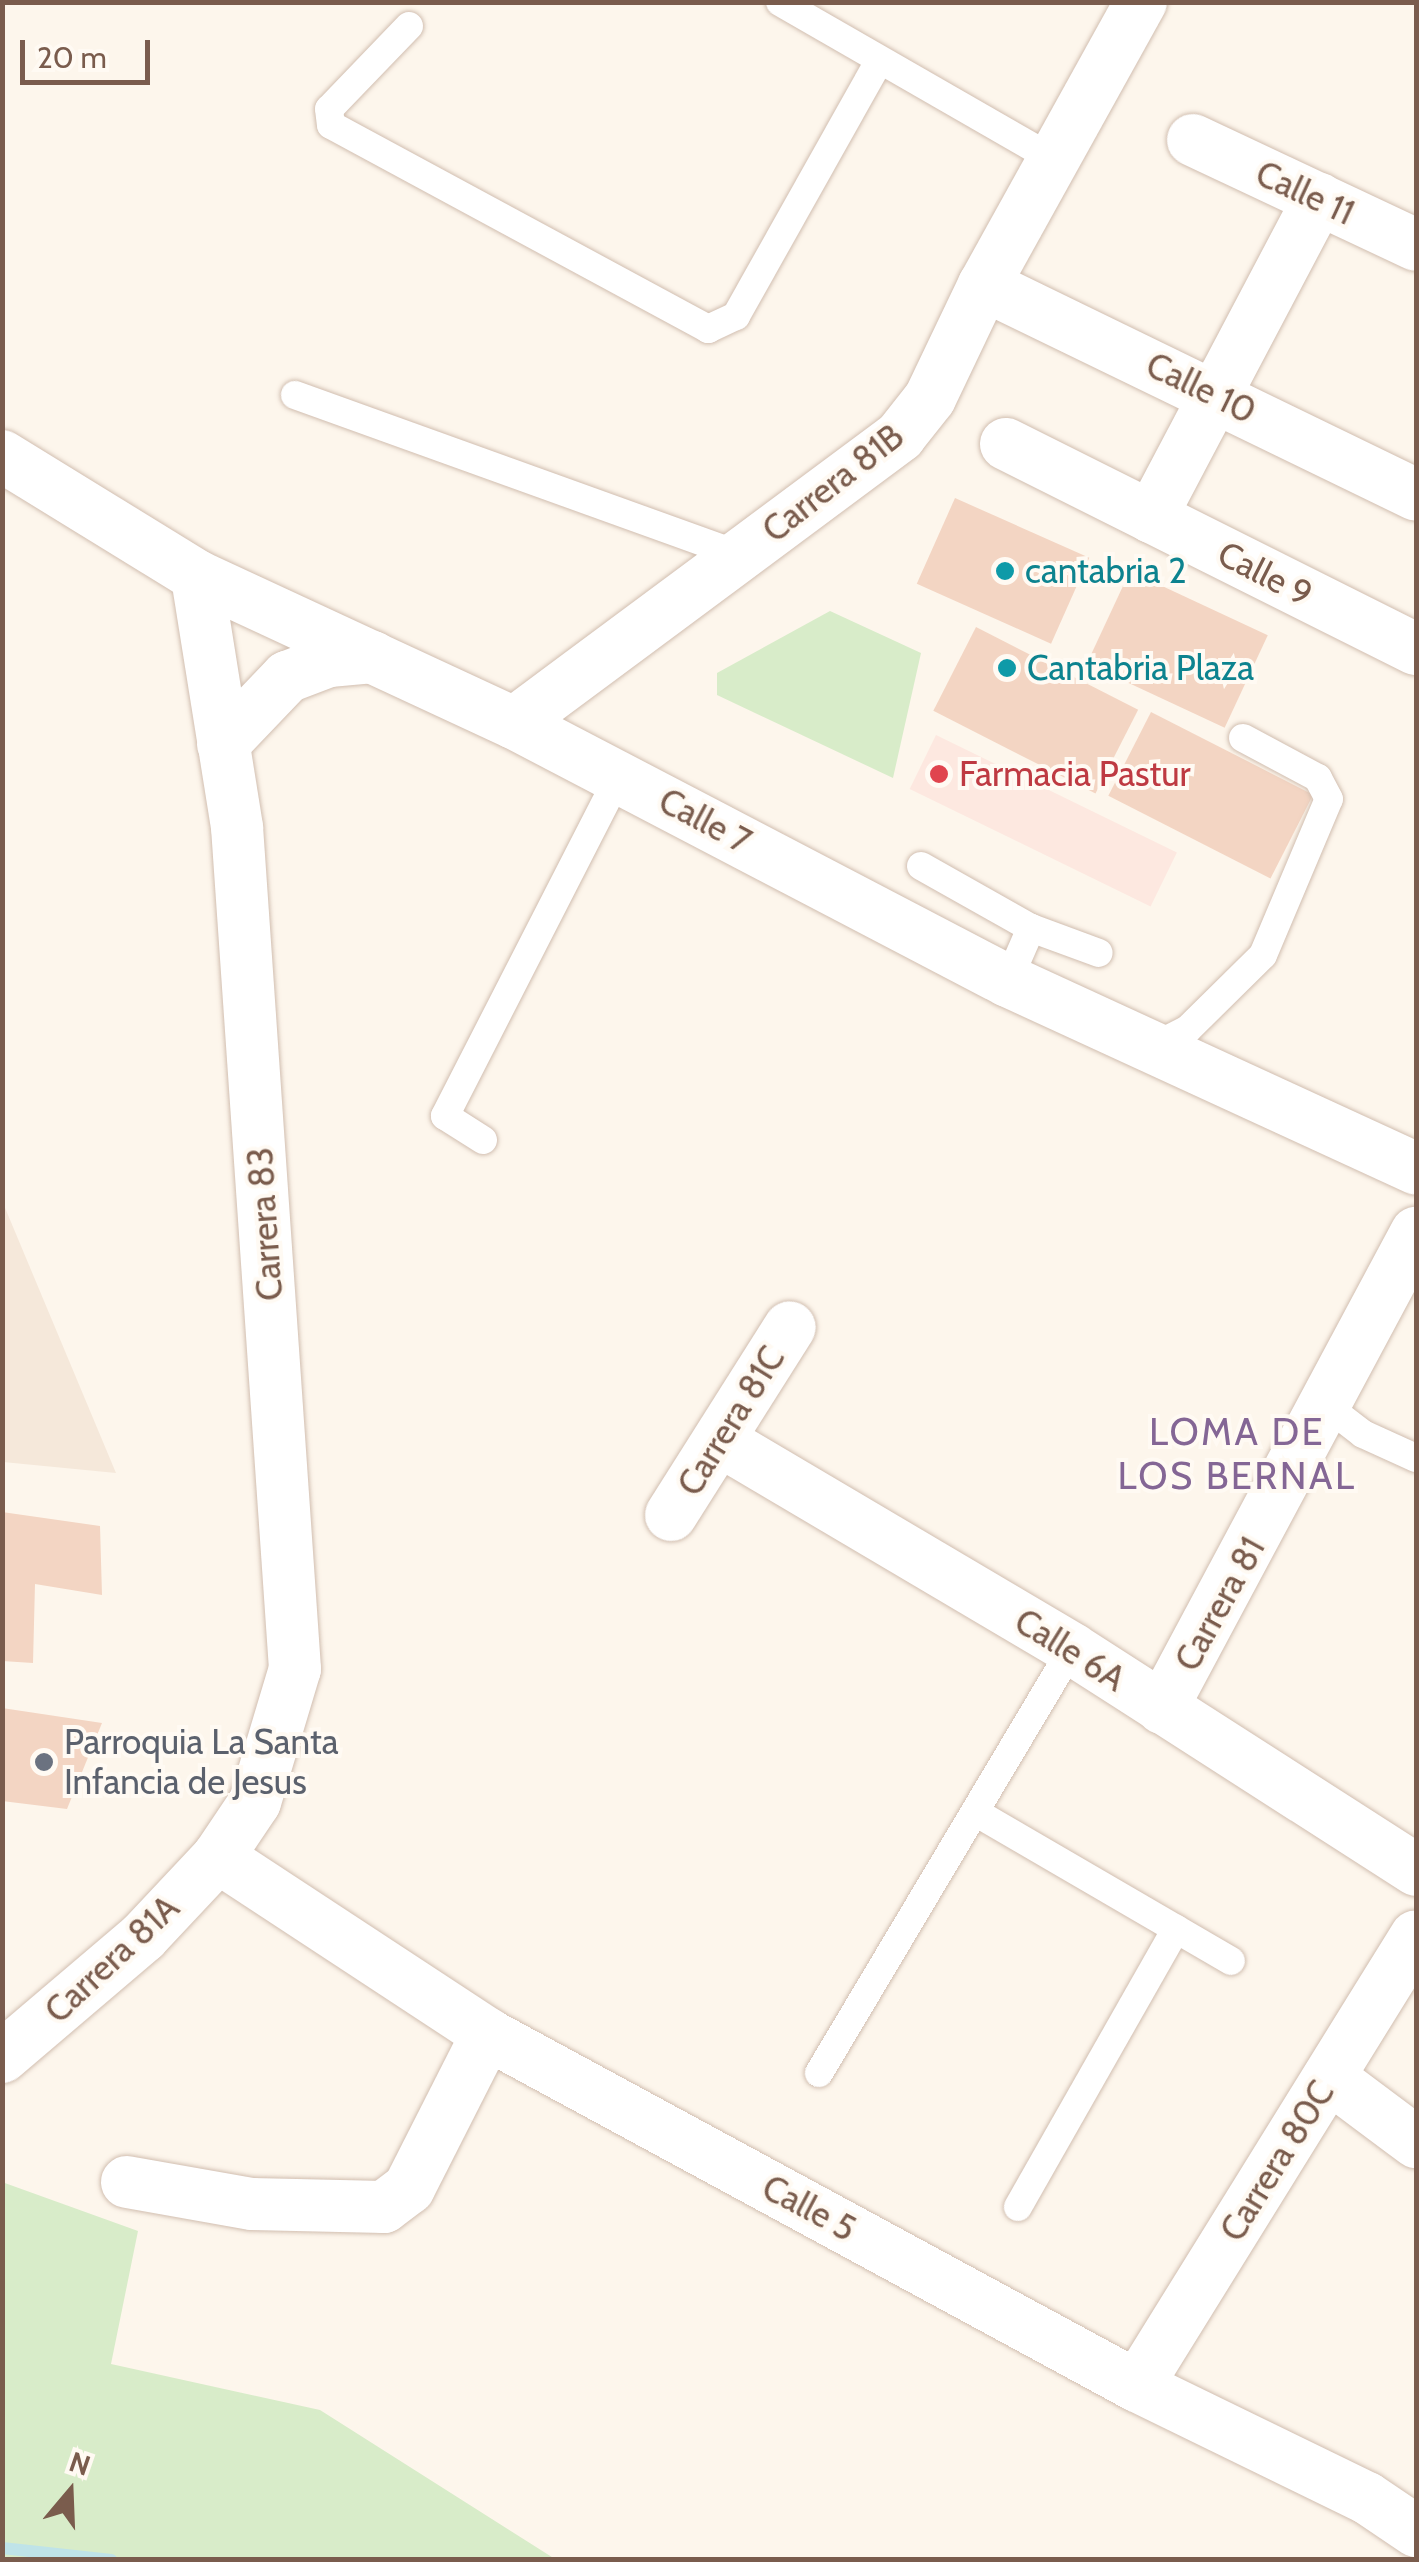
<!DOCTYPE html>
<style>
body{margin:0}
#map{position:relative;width:1419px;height:2562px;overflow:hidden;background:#fdf6ec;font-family:Cabin,sans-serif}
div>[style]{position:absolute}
.residential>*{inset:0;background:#f5e8da}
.commercial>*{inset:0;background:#fde8e0;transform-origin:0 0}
.green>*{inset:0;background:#d8ecc9}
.stream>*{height:12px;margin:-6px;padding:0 6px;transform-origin:6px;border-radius:6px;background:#bfe3e8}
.building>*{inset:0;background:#f3d5c3;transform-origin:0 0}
.roads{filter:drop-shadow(0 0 2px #d1beb0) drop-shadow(0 0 2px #d1beb0)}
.service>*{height:28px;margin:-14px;padding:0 14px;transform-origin:14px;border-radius:14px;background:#fff}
.minor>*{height:52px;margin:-26px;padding:0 26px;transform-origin:26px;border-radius:26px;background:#fff}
.dots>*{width:28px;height:28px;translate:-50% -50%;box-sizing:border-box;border:5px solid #fffaf3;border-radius:50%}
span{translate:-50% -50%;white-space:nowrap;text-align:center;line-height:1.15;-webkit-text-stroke:8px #fffaf3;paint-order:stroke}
.street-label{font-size:35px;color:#7a5c4d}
.culture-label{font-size:35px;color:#0d838f}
.left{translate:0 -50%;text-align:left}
.health-label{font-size:35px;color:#be3a42}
.worship-label{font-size:35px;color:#5b616d}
.neighbourhood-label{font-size:38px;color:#846695;letter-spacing:2.5px}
.frame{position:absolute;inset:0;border:5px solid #7a5c4d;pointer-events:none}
.north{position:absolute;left:20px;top:2442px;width:100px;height:100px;-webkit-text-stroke:8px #fffaf3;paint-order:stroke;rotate:19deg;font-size:28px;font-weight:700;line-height:40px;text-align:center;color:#7a5c4d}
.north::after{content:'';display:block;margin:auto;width:35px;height:45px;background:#7a5c4d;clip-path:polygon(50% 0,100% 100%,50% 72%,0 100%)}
.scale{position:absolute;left:20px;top:40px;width:130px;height:45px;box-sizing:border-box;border:5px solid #7a5c4d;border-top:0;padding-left:12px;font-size:30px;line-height:35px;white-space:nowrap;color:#7a5c4d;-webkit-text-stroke:8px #fffaf3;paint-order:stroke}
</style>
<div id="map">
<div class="residential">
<div style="clip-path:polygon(3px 1203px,116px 1473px,3px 1462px)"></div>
</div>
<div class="commercial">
<div style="left:936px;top:735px;width:268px;height:60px;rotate:26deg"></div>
</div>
<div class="green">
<div style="clip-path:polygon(830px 611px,921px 653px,893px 778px,717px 695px,717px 673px)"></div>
<div style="clip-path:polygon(2px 2182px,138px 2231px,111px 2364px,320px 2410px,555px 2559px,3px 2559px)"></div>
</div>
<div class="stream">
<div style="left:2px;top:2548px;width:110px;rotate:6.3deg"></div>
</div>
<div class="building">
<div style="left:955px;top:498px;width:147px;height:94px;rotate:24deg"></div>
<div style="left:1130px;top:571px;width:152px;height:102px;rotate:25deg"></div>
<div style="left:976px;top:627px;width:182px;height:94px;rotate:27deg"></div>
<div style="left:1151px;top:712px;width:182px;height:94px;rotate:27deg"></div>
<div style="clip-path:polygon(2px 1512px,100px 1526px,102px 1595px,35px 1584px,33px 1663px,2px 1661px)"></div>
<div style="clip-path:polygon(2px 1708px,102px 1723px,67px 1809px,2px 1801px)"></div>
</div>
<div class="roads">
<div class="service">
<div style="left:780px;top:2px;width:319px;rotate:29.9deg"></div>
<div style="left:409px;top:26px;width:115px;rotate:133.9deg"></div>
<div style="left:329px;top:109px;width:16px;rotate:83deg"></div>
<div style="left:331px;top:125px;width:429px;rotate:28.4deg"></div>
<div style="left:708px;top:329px;width:31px;rotate:-25deg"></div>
<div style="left:736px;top:316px;width:292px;rotate:-60.7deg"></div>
<div style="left:295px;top:395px;width:473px;rotate:19.8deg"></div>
<div style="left:921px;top:866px;width:126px;rotate:29.4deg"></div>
<div style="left:1031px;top:928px;width:72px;rotate:20.2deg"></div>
<div style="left:1008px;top:981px;width:58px;rotate:-66.5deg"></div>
<div style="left:1153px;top:1047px;width:39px;rotate:-27deg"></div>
<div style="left:1188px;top:1029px;width:105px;rotate:-44.6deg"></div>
<div style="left:1263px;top:955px;width:169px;rotate:-67.1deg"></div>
<div style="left:1329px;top:799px;width:24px;rotate:-118deg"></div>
<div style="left:1318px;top:778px;width:85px;rotate:-151.9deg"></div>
<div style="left:483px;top:1140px;width:45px;rotate:-147.7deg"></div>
<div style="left:445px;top:1116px;width:382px;rotate:-62.9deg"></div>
<div style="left:1328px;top:1407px;width:44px;rotate:37.6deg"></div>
<div style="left:1363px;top:1434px;width:58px;rotate:24.4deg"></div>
<div style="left:975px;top:1812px;width:296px;rotate:30.2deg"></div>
<div style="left:819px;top:2073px;width:494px;rotate:-59.2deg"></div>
<div style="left:1018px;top:2207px;width:320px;rotate:-60.4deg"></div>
</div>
<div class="minor">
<div style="left:1193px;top:140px;width:246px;rotate:25.2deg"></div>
<div style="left:984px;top:285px;width:480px;rotate:25.9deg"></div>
<div style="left:1006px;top:444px;width:458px;rotate:26.6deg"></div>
<div style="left:2px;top:456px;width:229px;rotate:31.6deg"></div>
<div style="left:197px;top:576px;width:349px;rotate:24.9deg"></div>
<div style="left:514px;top:723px;width:557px;rotate:27.58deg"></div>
<div style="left:1008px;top:981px;width:449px;rotate:24.7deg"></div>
<div style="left:1151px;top:517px;width:360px;rotate:-62.2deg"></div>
<div style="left:514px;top:723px;width:481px;rotate:-36.6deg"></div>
<div style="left:900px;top:436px;width:48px;rotate:-51.7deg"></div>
<div style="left:930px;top:398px;width:125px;rotate:-64.5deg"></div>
<div style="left:984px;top:285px;width:324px;rotate:-61deg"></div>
<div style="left:223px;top:744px;width:93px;rotate:-46.3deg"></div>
<div style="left:287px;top:677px;width:45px;rotate:-20.9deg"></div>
<div style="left:329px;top:661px;width:44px;rotate:-5.2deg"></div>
<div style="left:719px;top:1440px;width:410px;rotate:30.6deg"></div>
<div style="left:1072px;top:1649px;width:409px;rotate:32.7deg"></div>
<div style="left:671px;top:1515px;width:222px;rotate:-57.7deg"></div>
<div style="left:1162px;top:1708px;width:539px;rotate:-61.86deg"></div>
<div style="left:218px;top:1857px;width:322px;rotate:33.3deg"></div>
<div style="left:487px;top:2034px;width:739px;rotate:28.44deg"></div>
<div style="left:1137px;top:2386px;width:256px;rotate:26deg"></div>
<div style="left:1367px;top:2498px;width:59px;rotate:34deg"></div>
<div style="left:2px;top:2057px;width:185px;rotate:-40.4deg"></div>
<div style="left:143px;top:1937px;width:110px;rotate:-46.8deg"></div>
<div style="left:218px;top:1857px;width:66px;rotate:-56.1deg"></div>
<div style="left:255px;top:1802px;width:139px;rotate:-73.3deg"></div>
<div style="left:295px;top:1669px;width:844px;rotate:-93.94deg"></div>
<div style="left:237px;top:827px;width:254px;rotate:-99.1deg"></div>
<div style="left:1329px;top:2077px;width:109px;rotate:36.8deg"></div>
<div style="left:127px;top:2182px;width:127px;rotate:10deg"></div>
<div style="left:252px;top:2204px;width:132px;rotate:1.3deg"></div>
<div style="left:384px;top:2207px;width:31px;rotate:-37deg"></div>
<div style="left:409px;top:2188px;width:173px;rotate:-63.1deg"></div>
<div style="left:1137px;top:2386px;width:529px;rotate:-58.2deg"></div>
</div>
</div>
<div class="dots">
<div style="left:1005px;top:571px;background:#0f9aa8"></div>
<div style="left:1007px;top:668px;background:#0f9aa8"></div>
<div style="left:939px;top:774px;background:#e0444e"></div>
<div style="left:44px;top:1762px;background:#6b7280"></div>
</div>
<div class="street-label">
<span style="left:1305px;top:193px;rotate:25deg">Calle 11</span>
<span style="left:1201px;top:388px;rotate:26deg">Calle 10</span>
<span style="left:833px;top:483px;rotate:-38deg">Carrera 81B</span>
<span style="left:1265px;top:574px;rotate:27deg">Calle 9</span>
<span style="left:705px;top:821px;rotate:28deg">Calle 7</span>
<span style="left:265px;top:1224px;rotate:-94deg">Carrera 83</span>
<span style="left:731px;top:1421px;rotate:-58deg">Carrera 81C</span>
<span style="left:1220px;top:1604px;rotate:-61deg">Carrera 81</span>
<span style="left:1070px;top:1650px;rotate:32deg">Calle 6A</span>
<span style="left:112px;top:1959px;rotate:-43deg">Carrera 81A</span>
<span style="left:1277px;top:2161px;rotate:-58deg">Carrera 80C</span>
<span style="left:809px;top:2208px;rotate:28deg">Calle 5</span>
</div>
<div class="culture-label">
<span class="left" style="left:1025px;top:571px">cantabria 2</span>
<span class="left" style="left:1027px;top:668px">Cantabria Plaza</span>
</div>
<div class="health-label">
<span class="left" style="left:959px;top:774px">Farmacia Pastur</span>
</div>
<div class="worship-label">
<span class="left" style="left:64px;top:1762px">Parroquia La Santa<br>Infancia de Jesus</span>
</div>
<div class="neighbourhood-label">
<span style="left:1237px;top:1454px">LOMA DE<br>LOS BERNAL</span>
</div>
<div class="frame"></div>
<div class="north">N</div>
<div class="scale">20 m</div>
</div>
